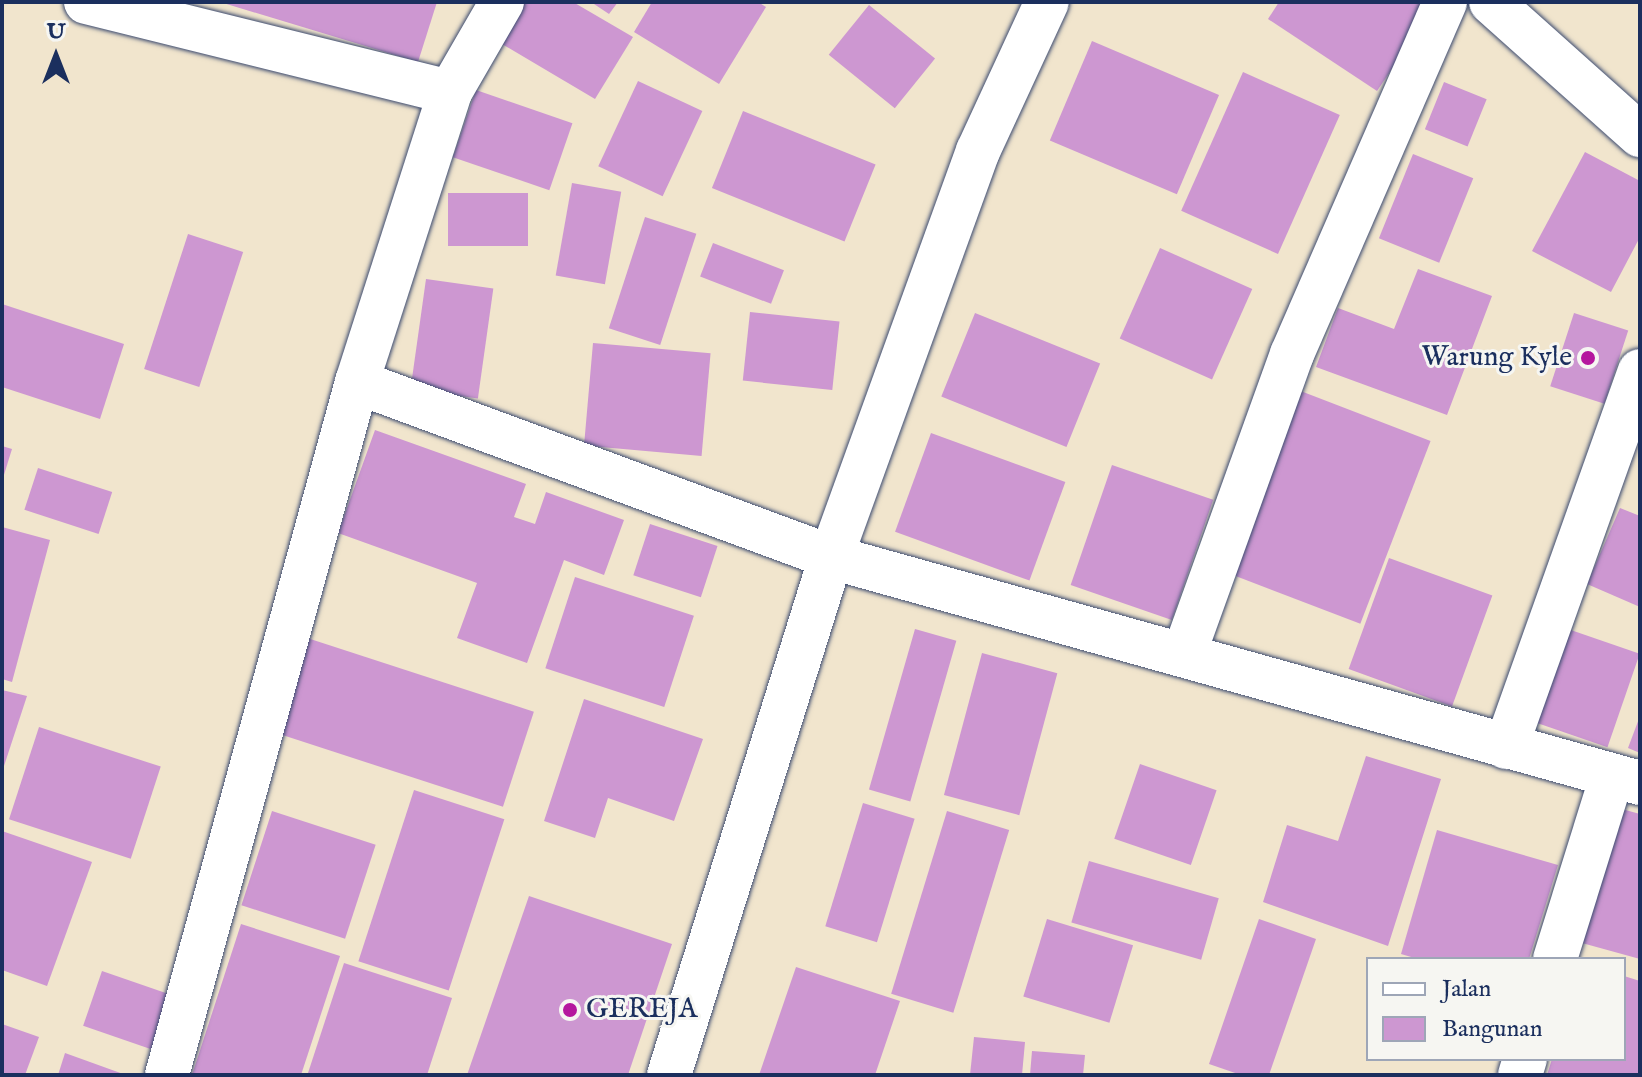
<!DOCTYPE html>
<style>
body{margin:0}
#map{position:relative;width:1642px;height:1077px;overflow:hidden;background:#f1e5cd;font-family:"IM FELL English",serif}
div>[style]{position:absolute}
.building>*{inset:0;background:#cd97d1;transform-origin:0 0}
.roads{filter:drop-shadow(0 0 2px #3b4a6f) drop-shadow(0 0 2px #3b4a6f)}
.minor>*{height:44px;margin:-22px;padding:0 22px;transform-origin:22px;border-radius:22px;background:#fff}
.dots>*{width:22px;height:22px;translate:-50% -50%;box-sizing:border-box;border:4px solid #f6f6f2;border-radius:50%}
span{translate:-50% -50%;white-space:nowrap;text-align:center;line-height:1.15;-webkit-text-stroke:6px #f6f6f2;paint-order:stroke}
.poi-label{font-size:28px;color:#1b2f5e}
.right{translate:-100% -50%;text-align:right}
.left{translate:0 -50%;text-align:left}
.frame{position:absolute;inset:0;border:4px solid #1b2f5e;pointer-events:none}
.legend{position:absolute;left:1366px;top:957px;width:260px;height:104px;box-sizing:border-box;background:#f6f6f2;border:2px solid #9ea6b7;margin:0;padding:10px 14px;list-style:none;font-size:24px;color:#1b2f5e}
.legend li{display:flex;align-items:center;gap:16px;height:40px}
.legend b{width:40px;border:2px solid #9ea6b7}
.north{position:absolute;left:16px;top:16px;width:80px;height:80px;-webkit-text-stroke:6px #f6f6f2;paint-order:stroke;rotate:0deg;font-size:22px;font-weight:700;line-height:32px;text-align:center;color:#1b2f5e}
.north::after{content:'';display:block;margin:auto;width:28px;height:36px;background:#1b2f5e;clip-path:polygon(50% 0,100% 100%,50% 72%,0 100%)}
</style>
<div id="map">
<div class="building">
<div style="clip-path:polygon(220px 2px,437px 2px,418px 62px)"></div>
<div style="clip-path:polygon(520px 2px,573px 2px,633px 37px,595px 99px,497px 41px)"></div>
<div style="clip-path:polygon(591px 2px,618px 2px,609px 14px)"></div>
<div style="clip-path:polygon(652px 2px,758px 2px,766px 7px,719px 84px,634px 32px)"></div>
<div style="clip-path:polygon(1279px 2px,1437px 2px,1377px 91px,1268px 19px)"></div>
<div style="left:869px;top:5px;width:85px;height:64px;rotate:39deg"></div>
<div style="left:1092px;top:41px;width:138px;height:108px;rotate:23deg"></div>
<div style="left:1243px;top:72px;width:106px;height:152px;rotate:24deg"></div>
<div style="left:638px;top:81px;width:71px;height:94px;rotate:25deg"></div>
<div style="left:1444px;top:82px;width:46px;height:51px;rotate:22deg"></div>
<div style="left:476px;top:90px;width:102px;height:71px;rotate:19deg"></div>
<div style="left:743px;top:111px;width:143px;height:83px;rotate:22deg"></div>
<div style="clip-path:polygon(1585px 152px,1640px 181px,1640px 237px,1611px 292px,1532px 251px)"></div>
<div style="left:1413px;top:154px;width:65px;height:91px;rotate:22deg"></div>
<div style="left:572px;top:183px;width:50px;height:94px;rotate:10deg"></div>
<div style="left:448px;top:193px;width:80px;height:53px"></div>
<div style="left:645px;top:217px;width:54px;height:117px;rotate:18deg"></div>
<div style="left:188px;top:234px;width:58px;height:142px;rotate:18deg"></div>
<div style="left:713px;top:243px;width:76px;height:36px;rotate:21deg"></div>
<div style="left:1160px;top:248px;width:101px;height:99px;rotate:24deg"></div>
<div style="clip-path:polygon(1418px 269px,1492px 296px,1447px 415px,1316px 367px,1338px 308px,1394px 329px)"></div>
<div style="left:426px;top:279px;width:68px;height:111px;rotate:8deg"></div>
<div style="clip-path:polygon(2px 304px,124px 344px,100px 419px,2px 387px)"></div>
<div style="left:750px;top:312px;width:90px;height:69px;rotate:6deg"></div>
<div style="left:975px;top:313px;width:135px;height:90px;rotate:22deg"></div>
<div style="left:1574px;top:313px;width:57px;height:77px;rotate:18deg"></div>
<div style="left:593px;top:343px;width:118px;height:103px;rotate:5deg"></div>
<div style="left:1298px;top:390px;width:142px;height:196px;rotate:21deg"></div>
<div style="clip-path:polygon(375px 430px,526px 484px,514px 517px,535px 524px,546px 492px,624px 520px,604px 575px,564px 560px,527px 663px,457px 638px,477px 583px,338px 533px)"></div>
<div style="left:931px;top:433px;width:143px;height:105px;rotate:20deg"></div>
<div style="clip-path:polygon(2px 446px,12px 449px,3px 478px,2px 478px)"></div>
<div style="left:1112px;top:465px;width:107px;height:127px;rotate:19deg"></div>
<div style="left:38px;top:468px;width:78px;height:44px;rotate:18deg"></div>
<div style="clip-path:polygon(1620px 508px,1640px 516px,1640px 607px,1587px 584px)"></div>
<div style="left:650px;top:524px;width:71px;height:54px;rotate:18deg"></div>
<div style="clip-path:polygon(2px 527px,50px 540px,12px 682px,2px 679px)"></div>
<div style="left:1389px;top:558px;width:110px;height:118px;rotate:20deg"></div>
<div style="left:575px;top:577px;width:125px;height:96px;rotate:18deg"></div>
<div style="left:1565px;top:628px;width:79px;height:99px;rotate:19deg"></div>
<div style="left:915px;top:629px;width:43px;height:167px;rotate:16deg"></div>
<div style="left:298px;top:635px;width:248px;height:100px;rotate:18deg"></div>
<div style="left:982px;top:653px;width:78px;height:147px;rotate:15deg"></div>
<div style="clip-path:polygon(2px 690px,27px 696px,3px 769px,2px 769px)"></div>
<div style="clip-path:polygon(584px 699px,703px 739px,674px 821px,608px 798px,595px 838px,544px 821px)"></div>
<div style="clip-path:polygon(1640px 716px,1640px 753px,1628px 748px)"></div>
<div style="left:39px;top:727px;width:128px;height:97px;rotate:18deg"></div>
<div style="clip-path:polygon(1366px 756px,1441px 779px,1388px 946px,1263px 902px,1287px 825px,1338px 841px)"></div>
<div style="left:1140px;top:764px;width:81px;height:79px;rotate:19deg"></div>
<div style="left:414px;top:790px;width:95px;height:180px;rotate:18deg"></div>
<div style="left:863px;top:803px;width:54px;height:129px;rotate:17deg"></div>
<div style="clip-path:polygon(1618px 808px,1640px 814px,1640px 959px,1582px 943px)"></div>
<div style="left:272px;top:811px;width:109px;height:99px;rotate:18deg"></div>
<div style="left:947px;top:811px;width:65px;height:191px;rotate:17deg"></div>
<div style="clip-path:polygon(1437px 830px,1558px 865px,1529px 959px,1418px 959px,1401px 954px)"></div>
<div style="clip-path:polygon(2px 831px,92px 862px,47px 986px,2px 970px)"></div>
<div style="left:1089px;top:861px;width:135px;height:64px;rotate:16deg"></div>
<div style="clip-path:polygon(529px 896px,672px 944px,628px 1075px,467px 1075px)"></div>
<div style="left:1047px;top:919px;width:90px;height:81px;rotate:17deg"></div>
<div style="clip-path:polygon(1259px 919px,1316px 939px,1269px 1075px,1241px 1075px,1209px 1064px)"></div>
<div style="clip-path:polygon(241px 924px,340px 956px,301px 1075px,192px 1075px)"></div>
<div style="clip-path:polygon(344px 963px,452px 998px,427px 1075px,308px 1073px)"></div>
<div style="clip-path:polygon(796px 967px,900px 1001px,875px 1075px,759px 1075px)"></div>
<div style="left:102px;top:971px;width:72px;height:58px;rotate:19deg"></div>
<div style="clip-path:polygon(1624px 976px,1640px 981px,1640px 1075px,1547px 1075px,1552px 1059px,1624px 1059px)"></div>
<div style="clip-path:polygon(2px 1024px,39px 1037px,25px 1075px,2px 1075px)"></div>
<div style="clip-path:polygon(974px 1037px,1025px 1042px,1022px 1075px,970px 1075px)"></div>
<div style="clip-path:polygon(1032px 1051px,1085px 1055px,1083px 1075px,1030px 1075px)"></div>
<div style="clip-path:polygon(65px 1053px,126px 1075px,58px 1075px)"></div>
</div>
<div class="roads">
<div class="minor">
<div style="left:86px;top:2px;width:375px;rotate:13.9deg"></div>
<div style="left:450px;top:92px;width:104px;rotate:-60deg"></div>
<div style="left:1491px;top:2px;width:200px;rotate:41.8deg"></div>
<div style="left:357px;top:382px;width:505px;rotate:20.26deg"></div>
<div style="left:831px;top:557px;width:840px;rotate:15.61deg"></div>
<div style="left:1184px;top:654px;width:319px;rotate:-70.2deg"></div>
<div style="left:1292px;top:354px;width:384px;rotate:-66.5deg"></div>
<div style="left:1506px;top:747px;width:399px;rotate:-70.4deg"></div>
<div style="left:1555px;top:959px;width:192px;rotate:-72.7deg"></div>
<div style="left:167px;top:1075px;width:719px;rotate:-74.67deg"></div>
<div style="left:357px;top:382px;width:305px;rotate:-72.2deg"></div>
<div style="left:669px;top:1075px;width:543px;rotate:-72.63deg"></div>
<div style="left:831px;top:557px;width:432px;rotate:-70.1deg"></div>
<div style="left:978px;top:151px;width:164px;rotate:-65.2deg"></div>
<div style="left:1520px;top:1075px;width:17px;rotate:-73deg"></div>
</div>
</div>
<div class="dots">
<div style="left:1588px;top:358px;background:#b5179e"></div>
<div style="left:570px;top:1010px;background:#b5179e"></div>
</div>
<div class="poi-label">
<span class="right" style="left:1572px;top:358px">Warung Kyle</span>
<span class="left" style="left:586px;top:1010px">GEREJA</span>
</div>
<div class="frame"></div>
<ul class="legend">
<li><b style="height:10px;background:#fff"></b>Jalan</li>
<li><b style="height:22px;background:#cd97d1"></b>Bangunan</li>
</ul>
<div class="north">U</div>
</div>
